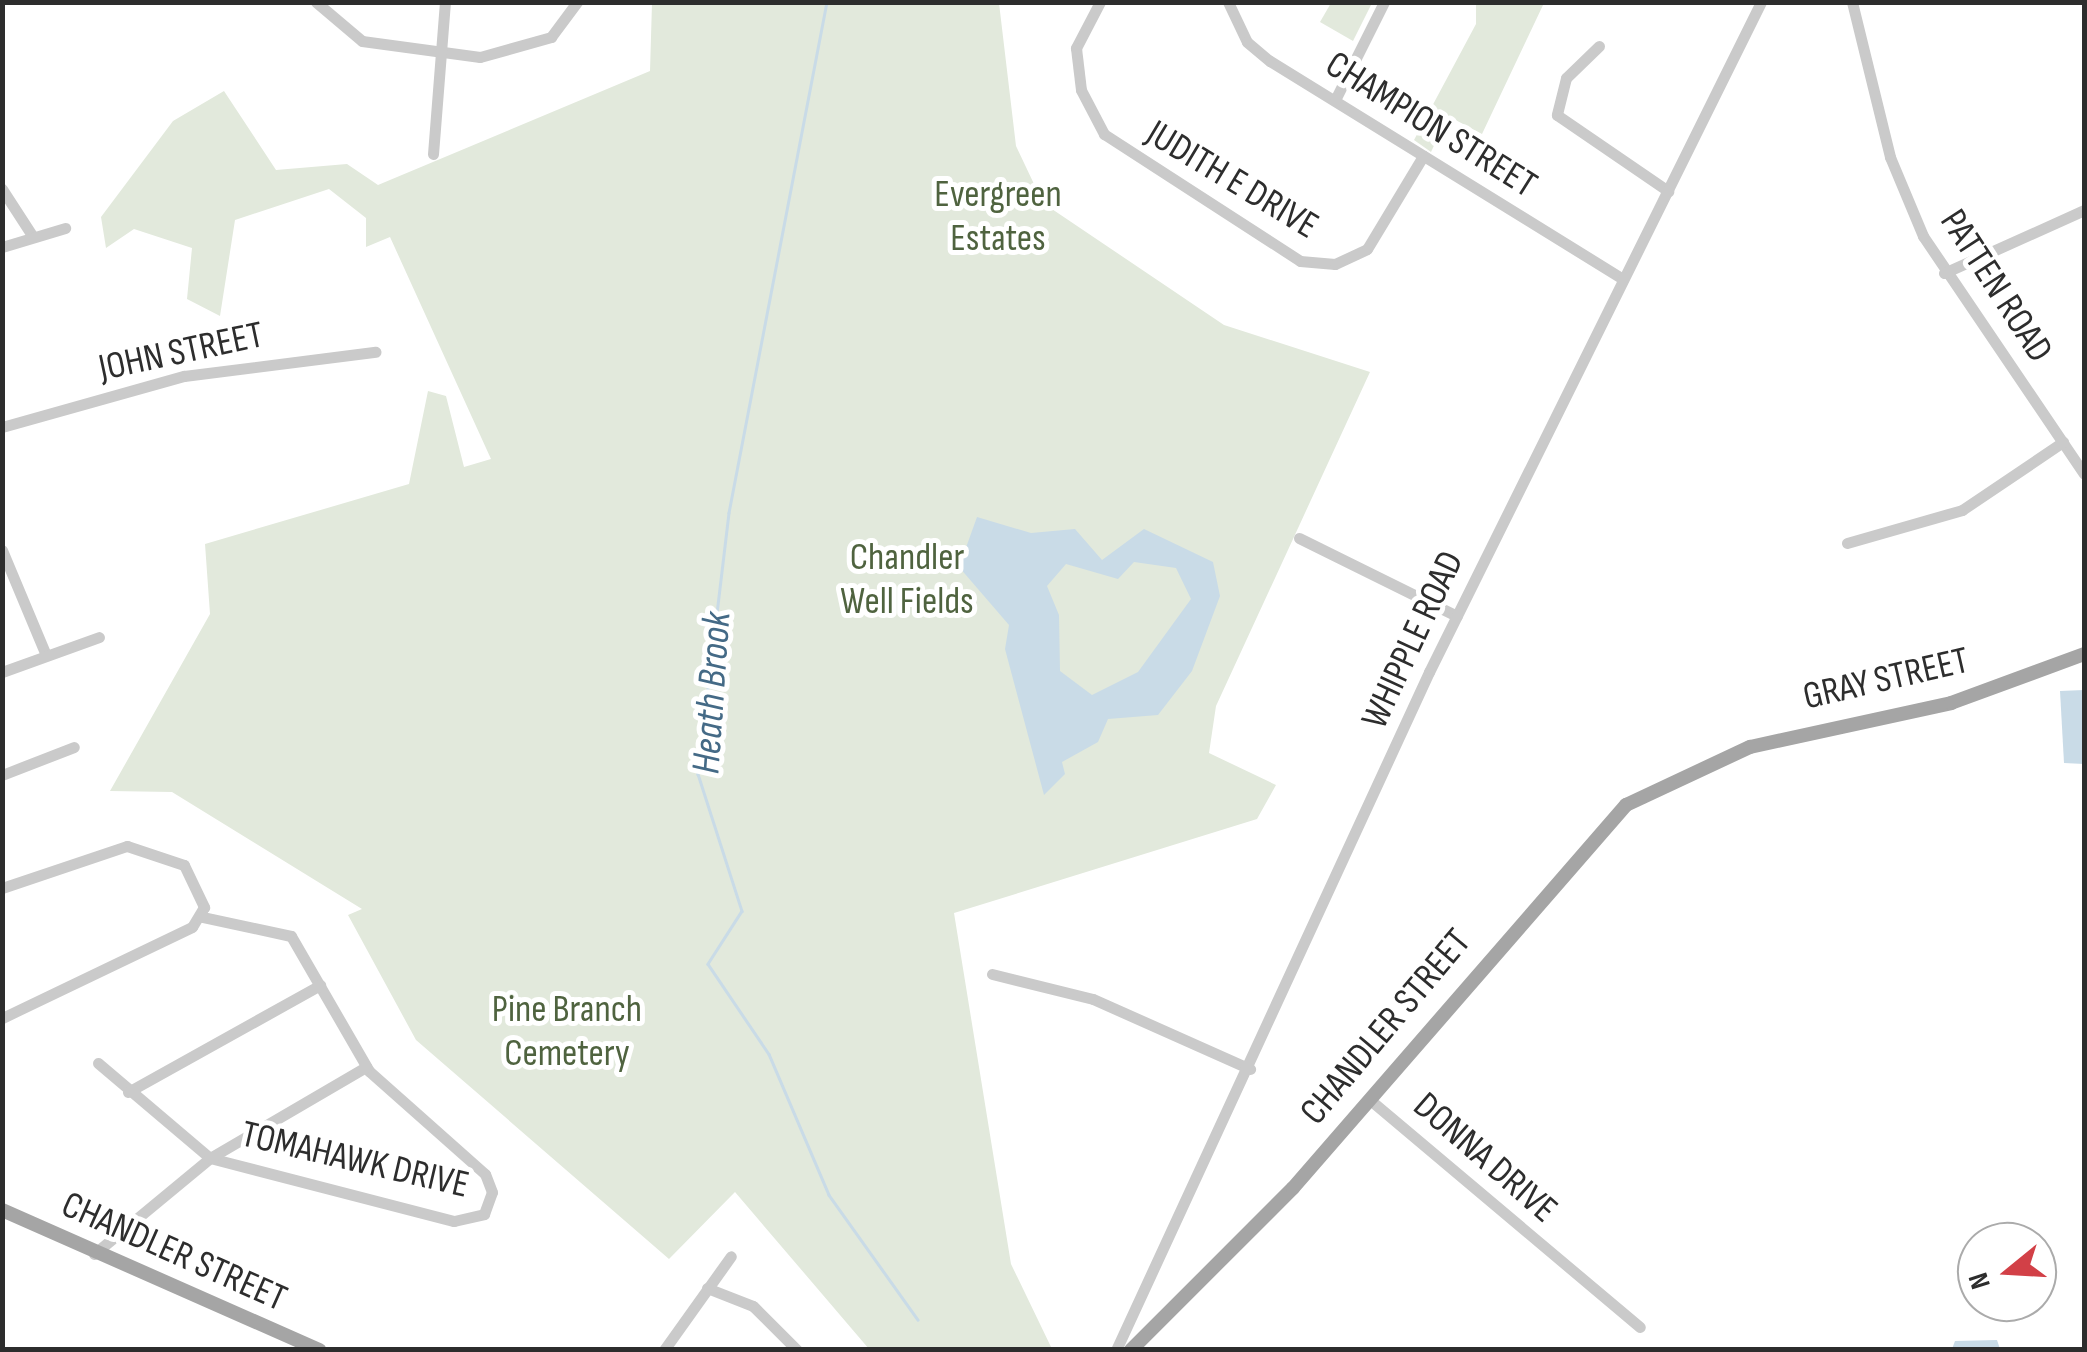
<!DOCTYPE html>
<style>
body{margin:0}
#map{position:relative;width:2087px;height:1352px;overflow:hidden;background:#fff;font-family:"Sofia Sans Condensed",sans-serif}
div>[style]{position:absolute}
.green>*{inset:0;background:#e2e9dc}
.water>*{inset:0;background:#c9dbe7}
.stream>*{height:2.5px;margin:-1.25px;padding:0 1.25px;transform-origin:1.25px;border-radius:1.25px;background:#c9dbe7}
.minor>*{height:11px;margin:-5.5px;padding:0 5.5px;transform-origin:5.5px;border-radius:5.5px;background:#cacaca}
.major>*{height:14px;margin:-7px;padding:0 7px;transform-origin:7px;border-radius:7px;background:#a5a5a5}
span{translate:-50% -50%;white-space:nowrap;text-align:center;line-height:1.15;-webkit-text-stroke:10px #fff;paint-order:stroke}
.street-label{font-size:38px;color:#2d2d2d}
.park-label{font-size:38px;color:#4f633f}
.water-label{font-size:40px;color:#446a86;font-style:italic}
.frame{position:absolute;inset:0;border:5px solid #2d2d2d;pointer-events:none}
.north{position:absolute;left:1957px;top:1222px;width:100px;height:100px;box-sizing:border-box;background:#fff;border:2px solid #ababab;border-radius:50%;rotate:252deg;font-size:28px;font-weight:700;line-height:40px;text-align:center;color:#2d2d2d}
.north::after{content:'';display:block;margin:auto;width:35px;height:45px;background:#d24047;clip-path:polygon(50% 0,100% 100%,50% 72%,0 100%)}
</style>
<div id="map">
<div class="green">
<div style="clip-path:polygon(652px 3px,999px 3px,1016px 146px,1043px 203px,1224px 325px,1370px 372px,1216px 706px,1209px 753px,1276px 785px,1257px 819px,954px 913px,1011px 1264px,1052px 1349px,869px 1349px,735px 1192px,669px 1259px,416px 1040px,348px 915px,362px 909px,172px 792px,110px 791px,210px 614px,205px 544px,409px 484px,428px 391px,446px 396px,464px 467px,491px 459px,390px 237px,366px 247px,366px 218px,329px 189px,235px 220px,220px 316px,187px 299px,192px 248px,134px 229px,106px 248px,101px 217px,173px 121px,224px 91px,276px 170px,347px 164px,378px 185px,650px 71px)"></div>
<div style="clip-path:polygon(1331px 3px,1372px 3px,1353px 41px,1320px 22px)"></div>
<div style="clip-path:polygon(1476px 3px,1544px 3px,1482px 134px,1448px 116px,1431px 152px,1414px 140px,1476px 24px)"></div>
</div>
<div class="water">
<div style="clip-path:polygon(evenodd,977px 517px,1031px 533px,1075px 529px,1102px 560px,1144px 529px,1213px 562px,1220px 596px,1192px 671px,1158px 715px,1108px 719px,1098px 742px,1062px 762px,1065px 774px,1044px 795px,1005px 649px,1009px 625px,959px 567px,977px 517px,1134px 562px,1176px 568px,1191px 599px,1138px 672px,1092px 695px,1060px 671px,1059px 615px,1047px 586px,1066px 564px,1118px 579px,1134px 562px)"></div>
<div style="clip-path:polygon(2084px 690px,2084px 764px,2064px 763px,2060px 691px)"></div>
<div style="clip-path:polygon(1997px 1340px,2000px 1349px,1952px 1349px,1955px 1341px)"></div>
</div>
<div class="stream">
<div style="left:827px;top:2px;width:520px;rotate:100.86deg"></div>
<div style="left:729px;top:513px;width:263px;rotate:96.8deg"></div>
<div style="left:698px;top:774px;width:144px;rotate:72.2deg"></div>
<div style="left:742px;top:911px;width:63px;rotate:122.7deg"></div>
<div style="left:708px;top:964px;width:109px;rotate:55.9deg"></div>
<div style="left:769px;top:1054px;width:153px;rotate:66.9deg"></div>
<div style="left:829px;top:1195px;width:153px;rotate:54.5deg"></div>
</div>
<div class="minor">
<div style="left:316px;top:2px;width:60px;rotate:40.3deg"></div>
<div style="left:362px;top:41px;width:119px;rotate:7.7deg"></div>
<div style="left:480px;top:57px;width:74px;rotate:-15.7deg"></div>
<div style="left:551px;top:37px;width:44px;rotate:-53.4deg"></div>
<div style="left:1100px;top:2px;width:52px;rotate:117.6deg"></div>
<div style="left:1076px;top:48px;width:42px;rotate:83.2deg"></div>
<div style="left:1081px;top:90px;width:50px;rotate:62.4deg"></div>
<div style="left:1104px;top:134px;width:234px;rotate:32.9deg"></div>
<div style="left:1300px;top:261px;width:35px;rotate:5deg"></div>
<div style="left:1335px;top:264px;width:35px;rotate:-25deg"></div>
<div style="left:1367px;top:249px;width:109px;rotate:-58.9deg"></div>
<div style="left:1228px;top:2px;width:44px;rotate:64.6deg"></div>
<div style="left:1247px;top:42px;width:30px;rotate:40deg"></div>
<div style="left:1270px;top:61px;width:415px;rotate:31.7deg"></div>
<div style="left:1852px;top:2px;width:160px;rotate:76.2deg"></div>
<div style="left:1890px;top:157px;width:86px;rotate:67.3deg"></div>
<div style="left:1923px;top:236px;width:287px;rotate:55.9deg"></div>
<div style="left:1599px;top:46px;width:46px;rotate:135.9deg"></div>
<div style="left:1566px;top:78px;width:38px;rotate:104deg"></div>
<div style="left:1557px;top:115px;width:135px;rotate:34.4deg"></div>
<div style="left:1335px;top:100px;width:110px;rotate:-63.4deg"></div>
<div style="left:433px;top:154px;width:152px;rotate:-85.5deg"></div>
<div style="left:2px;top:189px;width:57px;rotate:57.1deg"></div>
<div style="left:2px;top:247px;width:66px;rotate:-16.8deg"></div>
<div style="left:1944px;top:273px;width:154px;rotate:-24.2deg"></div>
<div style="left:2px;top:427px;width:189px;rotate:-15.7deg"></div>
<div style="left:184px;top:376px;width:193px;rotate:-7.2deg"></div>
<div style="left:1299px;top:538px;width:176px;rotate:26.3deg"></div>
<div style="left:1847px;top:543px;width:120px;rotate:-16deg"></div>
<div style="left:1962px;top:510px;width:122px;rotate:-34deg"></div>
<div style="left:2px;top:550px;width:114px;rotate:67.3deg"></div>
<div style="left:2px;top:672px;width:103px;rotate:-19.8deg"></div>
<div style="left:2px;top:775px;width:77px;rotate:-21.3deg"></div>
<div style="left:2px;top:888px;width:132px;rotate:-18.6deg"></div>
<div style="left:127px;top:846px;width:60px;rotate:18.4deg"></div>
<div style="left:184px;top:865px;width:47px;rotate:64.5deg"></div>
<div style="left:204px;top:907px;width:23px;rotate:121deg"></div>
<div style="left:192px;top:927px;width:211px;rotate:154.4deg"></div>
<div style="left:992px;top:974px;width:104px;rotate:13.9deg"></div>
<div style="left:1093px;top:999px;width:172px;rotate:24deg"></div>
<div style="left:98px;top:1063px;width:147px;rotate:40.3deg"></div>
<div style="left:210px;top:1158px;width:252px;rotate:14.5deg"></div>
<div style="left:454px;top:1221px;width:31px;rotate:-13deg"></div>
<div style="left:484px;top:1214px;width:23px;rotate:-70deg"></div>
<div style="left:492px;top:1192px;width:19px;rotate:-111deg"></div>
<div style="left:485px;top:1174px;width:155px;rotate:-138.4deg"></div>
<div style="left:369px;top:1071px;width:156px;rotate:-120deg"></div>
<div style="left:291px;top:936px;width:91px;rotate:-167.9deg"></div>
<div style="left:128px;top:1092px;width:220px;rotate:-29.1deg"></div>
<div style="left:1369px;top:1099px;width:354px;rotate:40.1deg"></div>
<div style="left:94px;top:1254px;width:151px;rotate:-39.6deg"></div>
<div style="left:210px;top:1158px;width:181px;rotate:-30.3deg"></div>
<div style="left:707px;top:1288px;width:49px;rotate:21.4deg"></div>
<div style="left:753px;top:1306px;width:62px;rotate:45deg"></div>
<div style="left:664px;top:1350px;width:115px;rotate:-54.5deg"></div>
<div style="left:1116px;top:1350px;width:747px;rotate:-65.22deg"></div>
<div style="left:1429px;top:672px;width:748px;rotate:-63.64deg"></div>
</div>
<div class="major">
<div style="left:2px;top:1210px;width:347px;rotate:23.8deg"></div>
<div style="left:1131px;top:1350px;width:229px;rotate:-45deg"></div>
<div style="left:1293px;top:1188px;width:508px;rotate:-48.99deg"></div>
<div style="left:1626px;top:805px;width:137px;rotate:-25.1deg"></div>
<div style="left:1750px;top:747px;width:206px;rotate:-12.3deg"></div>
<div style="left:1951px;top:703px;width:142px;rotate:-20.2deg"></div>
</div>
<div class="street-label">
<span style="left:1431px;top:125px;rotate:32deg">CHAMPION STREET</span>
<span style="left:1232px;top:180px;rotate:31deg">JUDITH E DRIVE</span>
<span style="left:1996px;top:286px;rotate:57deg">PATTEN ROAD</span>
<span style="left:181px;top:352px;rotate:-12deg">JOHN STREET</span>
<span style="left:1413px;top:640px;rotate:-65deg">WHIPPLE ROAD</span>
<span style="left:1886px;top:679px;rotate:-13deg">GRAY STREET</span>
<span style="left:1386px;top:1027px;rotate:-50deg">CHANDLER STREET</span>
<span style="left:1485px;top:1158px;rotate:41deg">DONNA DRIVE</span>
<span style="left:355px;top:1160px;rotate:13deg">TOMAHAWK DRIVE</span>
<span style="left:174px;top:1252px;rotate:24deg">CHANDLER STREET</span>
</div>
<div class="park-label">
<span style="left:998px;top:217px">Evergreen<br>Estates</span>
<span style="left:907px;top:580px">Chandler<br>Well Fields</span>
<span style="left:567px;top:1032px">Pine Branch<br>Cemetery</span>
</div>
<div class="water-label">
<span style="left:712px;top:693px;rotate:-86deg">Heath Brook</span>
</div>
<div class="frame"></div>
<div class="north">N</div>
</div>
